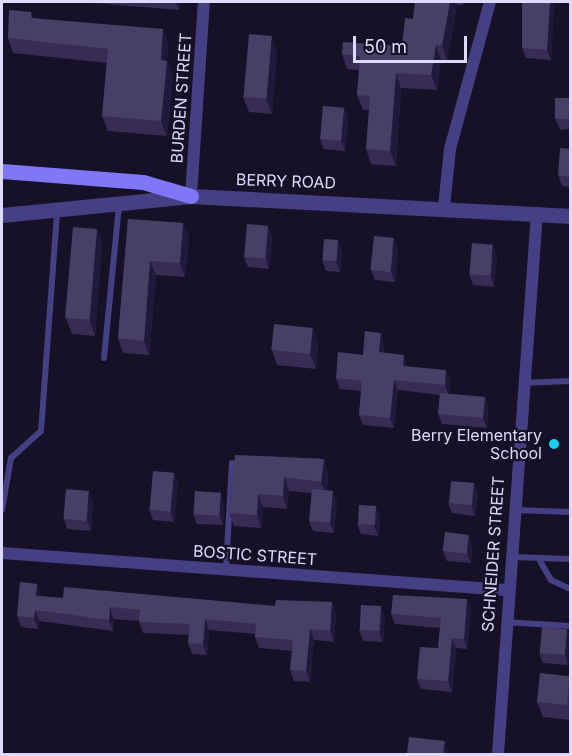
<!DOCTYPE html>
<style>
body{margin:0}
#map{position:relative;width:572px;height:756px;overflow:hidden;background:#161127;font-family:Inter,sans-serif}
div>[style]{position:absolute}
.service>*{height:6px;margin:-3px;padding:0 3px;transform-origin:3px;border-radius:3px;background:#454083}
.minor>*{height:12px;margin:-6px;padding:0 6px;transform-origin:6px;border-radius:6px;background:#454083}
.tertiary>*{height:15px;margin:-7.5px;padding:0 7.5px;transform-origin:7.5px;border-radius:7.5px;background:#454083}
.secondary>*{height:15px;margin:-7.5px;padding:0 7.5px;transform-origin:7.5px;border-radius:7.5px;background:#8077f7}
.wall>*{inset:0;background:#362c54}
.shaded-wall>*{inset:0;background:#21193a}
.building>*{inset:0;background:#483f66;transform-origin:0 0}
.dots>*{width:16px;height:16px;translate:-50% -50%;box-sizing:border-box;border:3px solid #161127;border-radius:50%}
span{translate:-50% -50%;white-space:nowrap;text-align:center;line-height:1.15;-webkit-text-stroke:4.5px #161127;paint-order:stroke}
.street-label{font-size:16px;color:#dfdafd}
.poi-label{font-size:16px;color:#dfdafd}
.right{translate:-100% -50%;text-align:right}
.frame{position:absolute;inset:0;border:3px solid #dfdafd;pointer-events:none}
.scale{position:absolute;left:353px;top:36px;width:114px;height:27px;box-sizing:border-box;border:3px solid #dfdafd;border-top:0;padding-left:8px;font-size:18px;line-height:21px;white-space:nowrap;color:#dfdafd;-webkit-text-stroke:4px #161127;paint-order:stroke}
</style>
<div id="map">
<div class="service">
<div style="left:104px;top:358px;width:155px;rotate:-84.4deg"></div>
<div style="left:524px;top:383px;width:46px;rotate:-2.5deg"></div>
<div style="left:2px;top:510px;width:53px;rotate:-80.2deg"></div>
<div style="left:11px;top:458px;width:40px;rotate:-42deg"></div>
<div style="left:41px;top:431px;width:221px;rotate:-85.8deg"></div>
<div style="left:516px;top:510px;width:54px;rotate:2.1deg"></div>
<div style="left:513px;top:557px;width:57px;rotate:2deg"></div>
<div style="left:540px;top:561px;width:22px;rotate:60deg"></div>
<div style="left:551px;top:580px;width:21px;rotate:25deg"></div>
<div style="left:226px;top:569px;width:106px;rotate:-86.8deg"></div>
<div style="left:505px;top:622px;width:65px;rotate:3.5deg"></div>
</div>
<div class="minor">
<div style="left:191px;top:196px;width:194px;rotate:-86.2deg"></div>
<div style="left:444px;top:207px;width:58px;rotate:-84.1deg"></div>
<div style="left:450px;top:149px;width:152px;rotate:-74.8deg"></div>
<div style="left:2px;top:553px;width:505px;rotate:4.2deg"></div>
<div style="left:498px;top:754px;width:542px;rotate:-85.88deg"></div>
</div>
<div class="tertiary">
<div style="left:2px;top:215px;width:190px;rotate:-5.7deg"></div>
<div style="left:191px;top:196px;width:380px;rotate:3deg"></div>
</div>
<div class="secondary">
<div style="left:2px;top:171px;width:141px;rotate:4.5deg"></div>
<div style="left:143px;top:182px;width:50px;rotate:16.3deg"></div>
</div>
<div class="wall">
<div style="clip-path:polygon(82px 2px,180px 2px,179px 10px)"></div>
<div style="clip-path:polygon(415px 2px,464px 2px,463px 5px,457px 5px,447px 60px,441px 60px,437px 90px,401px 88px,396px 166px,371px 164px,366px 149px,369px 110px,363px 110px,357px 95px,359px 70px,347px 69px,342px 54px,402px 46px,413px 19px)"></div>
<div style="clip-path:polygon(522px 2px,554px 2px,551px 60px,526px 58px,522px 48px)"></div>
<div style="clip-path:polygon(31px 12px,33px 18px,168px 44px,167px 61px,173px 75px,167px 136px,108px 131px,102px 116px,107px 63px,13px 53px,8px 38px)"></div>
<div style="clip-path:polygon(277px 51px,272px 114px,249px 112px,243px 97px)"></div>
<div style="clip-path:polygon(570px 98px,570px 129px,560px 130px,556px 120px)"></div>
<div style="clip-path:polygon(344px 108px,348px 119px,345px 151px,324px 149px,320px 139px)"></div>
<div style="clip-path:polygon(570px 149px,570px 187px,562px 186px,558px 175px)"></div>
<div style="clip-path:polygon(128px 219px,183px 223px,189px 237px,185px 277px,156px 275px,149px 355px,123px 353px,118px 338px)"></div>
<div style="clip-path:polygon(268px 226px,272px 236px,269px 269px,248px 267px,244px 257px)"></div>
<div style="clip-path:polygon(97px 229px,102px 244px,95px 336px,72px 334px,66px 318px)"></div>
<div style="clip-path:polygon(398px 248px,395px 282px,375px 280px,371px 270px)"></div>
<div style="clip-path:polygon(342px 251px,340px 272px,326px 271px,322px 260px)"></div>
<div style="clip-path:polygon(497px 255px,494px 287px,473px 285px,469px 274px)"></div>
<div style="clip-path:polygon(318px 343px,316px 369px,277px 365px,272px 350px)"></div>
<div style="clip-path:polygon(384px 343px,384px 353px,407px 365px,407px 366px,450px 380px,449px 394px,485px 397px,488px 407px,487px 428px,442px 424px,438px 414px,440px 395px,398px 390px,394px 428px,363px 425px,359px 415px,361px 391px,340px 389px,336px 378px,363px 355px)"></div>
<div style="clip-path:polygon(235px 455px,324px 459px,328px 473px,327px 490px,337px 501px,334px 533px,313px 531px,309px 521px,312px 493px,289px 491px,287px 509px,263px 507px,261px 528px,234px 526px,229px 513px)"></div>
<div style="clip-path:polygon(174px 473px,178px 483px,174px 522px,153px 520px,149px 510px)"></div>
<div style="clip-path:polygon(474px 483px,478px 494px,475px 516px,452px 513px,448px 503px)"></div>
<div style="clip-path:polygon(93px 502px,91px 531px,67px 529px,64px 519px)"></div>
<div style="clip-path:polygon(224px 504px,223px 525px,197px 524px,193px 514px)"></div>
<div style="clip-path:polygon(380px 517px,378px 536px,361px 534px,357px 524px)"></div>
<div style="clip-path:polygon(472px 545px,471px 563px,447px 561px,443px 551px)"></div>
<div style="clip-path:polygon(41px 595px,41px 596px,63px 598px,336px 613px,334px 642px,314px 640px,310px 682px,294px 681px,290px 670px,292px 651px,259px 648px,255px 637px,256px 634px,209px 630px,207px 655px,192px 654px,188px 643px,189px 635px,143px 633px,139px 621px,114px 619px,113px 631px,39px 621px,38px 629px,21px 627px,17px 616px)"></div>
<div style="clip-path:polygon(381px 606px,385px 617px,383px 642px,363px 641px,359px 630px)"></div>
<div style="clip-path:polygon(471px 609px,467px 649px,456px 648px,452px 692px,421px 689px,417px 679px,438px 648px,440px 628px,395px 624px,391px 614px)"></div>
<div style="clip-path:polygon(567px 629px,568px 665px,543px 663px,539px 653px)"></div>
<div style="clip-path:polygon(570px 676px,570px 720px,543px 717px,537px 702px)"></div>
</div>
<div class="shaded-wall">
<div style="clip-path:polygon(176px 2px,180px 2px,179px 10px)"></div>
<div style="clip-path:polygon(450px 2px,456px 2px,457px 5px,447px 60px,442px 45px)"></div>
<div style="clip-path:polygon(550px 2px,554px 2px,551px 60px,547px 50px)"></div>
<div style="clip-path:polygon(163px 29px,168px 44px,166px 75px,161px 60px)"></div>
<div style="clip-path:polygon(272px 36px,277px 51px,272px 114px,266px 99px)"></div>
<div style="clip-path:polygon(436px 45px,441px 60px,437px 90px,431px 75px)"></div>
<div style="clip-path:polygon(167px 61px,173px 75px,167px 136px,161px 121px)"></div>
<div style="clip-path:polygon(396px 73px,401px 88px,396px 166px,390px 151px)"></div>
<div style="clip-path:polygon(344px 108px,348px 119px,345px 151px,341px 140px)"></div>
<div style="clip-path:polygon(183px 223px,189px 237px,185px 277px,180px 263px)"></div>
<div style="clip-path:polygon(268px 226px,272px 236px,269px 269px,266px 258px)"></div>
<div style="clip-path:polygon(97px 229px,102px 244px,95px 336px,90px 321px)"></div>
<div style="clip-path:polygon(394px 238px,398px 248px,395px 282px,391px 272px)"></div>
<div style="clip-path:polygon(338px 240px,342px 251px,340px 272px,336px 262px)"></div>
<div style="clip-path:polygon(493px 245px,497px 255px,494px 287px,491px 276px)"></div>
<div style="clip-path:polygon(150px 261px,156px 275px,149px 355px,144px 341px)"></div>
<div style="clip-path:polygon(313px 328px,318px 343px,316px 369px,310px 354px)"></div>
<div style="clip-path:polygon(381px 333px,384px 343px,383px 363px,379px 352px)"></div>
<div style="clip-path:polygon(404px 355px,407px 365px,406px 376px,403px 366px)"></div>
<div style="clip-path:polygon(446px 370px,450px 380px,449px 396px,445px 385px)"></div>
<div style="clip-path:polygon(394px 380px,398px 390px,394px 428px,390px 418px)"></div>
<div style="clip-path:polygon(485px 397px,488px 407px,487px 428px,483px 418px)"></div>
<div style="clip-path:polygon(324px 459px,328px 473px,326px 495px,321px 482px)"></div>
<div style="clip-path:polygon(174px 473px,178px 483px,174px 522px,170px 512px)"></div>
<div style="clip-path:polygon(284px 477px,289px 491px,287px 509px,283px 496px)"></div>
<div style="clip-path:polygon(474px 483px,478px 494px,475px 516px,471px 505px)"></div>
<div style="clip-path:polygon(89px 491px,93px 502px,91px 531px,87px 521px)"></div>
<div style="clip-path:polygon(333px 491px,337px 501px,334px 533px,330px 522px)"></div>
<div style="clip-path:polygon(221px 493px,224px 504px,223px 525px,219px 514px)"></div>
<div style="clip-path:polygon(258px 494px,263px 507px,261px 528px,257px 515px)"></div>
<div style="clip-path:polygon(376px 506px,380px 517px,378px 536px,374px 526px)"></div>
<div style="clip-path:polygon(469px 535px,472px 545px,471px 563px,467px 553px)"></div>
<div style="clip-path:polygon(37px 584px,41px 595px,40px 607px,36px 596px)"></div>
<div style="clip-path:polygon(467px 599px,471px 609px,467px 649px,464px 639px)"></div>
<div style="clip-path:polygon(332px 602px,336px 613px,334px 642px,330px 631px)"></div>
<div style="clip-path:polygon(381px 606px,385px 617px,383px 642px,379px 632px)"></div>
<div style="clip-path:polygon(110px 607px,114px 619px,113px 631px,109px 620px)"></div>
<div style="clip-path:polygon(35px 610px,39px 621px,38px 629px,34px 618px)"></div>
<div style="clip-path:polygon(205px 619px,209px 630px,207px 655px,203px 644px)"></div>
<div style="clip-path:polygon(310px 629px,314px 640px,310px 682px,306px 671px)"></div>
<div style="clip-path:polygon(567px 629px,570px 639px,568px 665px,565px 655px)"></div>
<div style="clip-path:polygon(452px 638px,456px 648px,452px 692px,448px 681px)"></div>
<div style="clip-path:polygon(445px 741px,448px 751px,448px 754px,443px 754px)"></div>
</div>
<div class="building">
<div style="clip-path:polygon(415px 2px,450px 2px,442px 45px,436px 45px,431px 75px,396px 73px,390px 151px,366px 149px,370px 96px,357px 95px,360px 56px,342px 54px,343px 42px,402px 46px,405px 18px,413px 19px)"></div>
<div style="clip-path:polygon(522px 2px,550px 2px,547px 50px,522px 48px)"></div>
<div style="clip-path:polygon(9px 10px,31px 12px,31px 18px,163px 29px,161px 60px,167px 61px,161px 121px,102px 116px,108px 49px,8px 38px)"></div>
<div style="left:249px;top:34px;width:23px;height:63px;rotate:5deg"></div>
<div style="left:570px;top:98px;width:21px;height:15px;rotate:90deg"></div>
<div style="left:323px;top:106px;width:21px;height:33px;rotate:5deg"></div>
<div style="clip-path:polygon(560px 148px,570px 149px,570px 177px,558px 175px)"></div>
<div style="clip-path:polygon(128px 219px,183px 223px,180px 263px,150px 261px,144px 341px,118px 338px)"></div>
<div style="left:247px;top:224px;width:21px;height:33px;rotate:5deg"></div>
<div style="left:73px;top:227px;width:24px;height:91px;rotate:5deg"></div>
<div style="left:374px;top:236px;width:20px;height:34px;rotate:6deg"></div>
<div style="left:324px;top:239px;width:14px;height:21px;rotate:4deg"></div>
<div style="left:472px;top:243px;width:21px;height:31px;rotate:5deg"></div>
<div style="left:274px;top:324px;width:39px;height:26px;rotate:6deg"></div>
<div style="clip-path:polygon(365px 331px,381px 333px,379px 352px,404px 355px,403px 366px,446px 370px,445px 385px,394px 380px,390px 418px,359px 415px,362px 381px,336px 378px,338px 352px,363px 355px)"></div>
<div style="left:440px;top:393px;width:45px;height:21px;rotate:5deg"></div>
<div style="clip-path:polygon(235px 455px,324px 459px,321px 482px,284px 477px,283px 496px,258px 494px,257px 515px,229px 513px)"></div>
<div style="left:153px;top:471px;width:21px;height:39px;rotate:5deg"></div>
<div style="left:451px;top:481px;width:23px;height:22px;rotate:5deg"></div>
<div style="left:66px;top:489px;width:23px;height:30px;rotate:5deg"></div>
<div style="left:312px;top:489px;width:21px;height:32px;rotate:5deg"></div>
<div style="left:195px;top:491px;width:26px;height:23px;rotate:4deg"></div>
<div style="left:359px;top:505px;width:17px;height:19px;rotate:3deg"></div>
<div style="left:445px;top:532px;width:24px;height:19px;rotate:7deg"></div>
<div style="clip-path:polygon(20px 582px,37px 584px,36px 596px,63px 598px,64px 587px,275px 606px,276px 600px,332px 602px,330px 631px,310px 629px,306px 671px,290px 670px,293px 640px,255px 637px,256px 624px,205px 619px,203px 644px,188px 643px,190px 624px,139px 622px,140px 610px,110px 607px,109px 620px,35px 610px,34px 618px,17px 616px)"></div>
<div style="clip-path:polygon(393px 595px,467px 599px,464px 639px,452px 638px,448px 681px,417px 679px,420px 647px,438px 648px,441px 618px,391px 614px)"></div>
<div style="left:361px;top:605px;width:20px;height:25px;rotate:3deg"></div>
<div style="left:542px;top:627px;width:25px;height:26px;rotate:5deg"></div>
<div style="left:540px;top:673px;width:30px;height:29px;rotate:6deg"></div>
<div style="clip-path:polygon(409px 737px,445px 741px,443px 754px,407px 754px)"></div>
</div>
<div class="dots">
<div style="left:554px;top:444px;background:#12d0f0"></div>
</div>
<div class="street-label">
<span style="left:181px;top:98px;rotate:-86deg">BURDEN STREET</span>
<span style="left:286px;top:181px;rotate:2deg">BERRY ROAD</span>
<span style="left:493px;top:554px;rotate:-86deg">SCHNEIDER STREET</span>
<span style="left:255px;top:555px;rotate:4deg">BOSTIC STREET</span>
</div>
<div class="poi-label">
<span class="right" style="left:542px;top:444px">Berry Elementary<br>School</span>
</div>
<div class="frame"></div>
<div class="scale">50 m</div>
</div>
